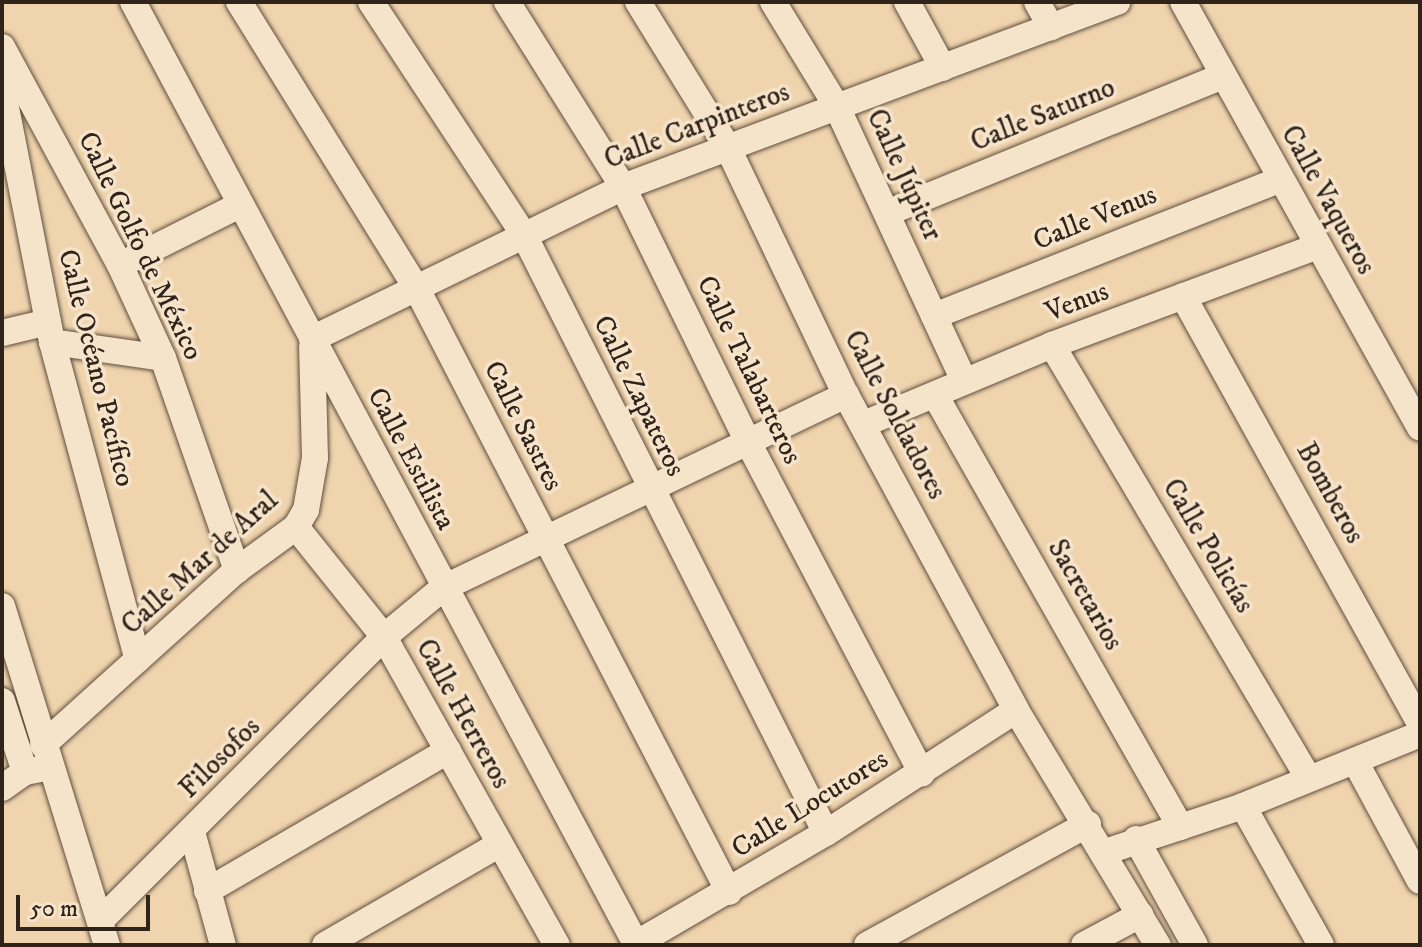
<!DOCTYPE html>
<meta charset="utf-8">
<style>
body{margin:0}
#map{position:relative;width:1422px;height:947px;overflow:hidden;background:#f0d4ae;font-family:"IM FELL DW Pica",serif}
div>[style]{position:absolute}
.roads{filter:drop-shadow(0 0 2px #604f3f) drop-shadow(0 0 2px #604f3f)}
.minor>*{height:26px;margin:-13px;padding:0 13px;transform-origin:13px;border-radius:13px;background:#f5e3ca}
span{translate:-50% -50%;white-space:nowrap;text-align:center;line-height:1.15;-webkit-text-stroke:7px #f5e3ca;paint-order:stroke}
.street-label{font-size:28px;color:#30231a}
.frame{position:absolute;inset:0;border:4px solid #30231a;pointer-events:none}
.scale{position:absolute;left:16px;top:895px;width:134px;height:36px;box-sizing:border-box;border:4px solid #30231a;border-top:0;padding-left:10px;font-size:24px;line-height:28px;white-space:nowrap;color:#30231a;-webkit-text-stroke:6px #f5e3ca;paint-order:stroke}
</style>
<div id="map">
<div class="roads">
<div class="minor">
<div style="left:133px;top:2px;width:1068px;rotate:61.9deg"></div>
<div style="left:239px;top:2px;width:338px;rotate:58.2deg"></div>
<div style="left:417px;top:289px;width:679px;rotate:62.64deg"></div>
<div style="left:371px;top:2px;width:277px;rotate:56.7deg"></div>
<div style="left:523px;top:233px;width:672px;rotate:63.21deg"></div>
<div style="left:507px;top:2px;width:218px;rotate:57.9deg"></div>
<div style="left:623px;top:187px;width:286px;rotate:63.9deg"></div>
<div style="left:749px;top:444px;width:372px;rotate:62.3deg"></div>
<div style="left:638px;top:2px;width:172px;rotate:58.3deg"></div>
<div style="left:728px;top:148px;width:274px;rotate:64.5deg"></div>
<div style="left:846px;top:395px;width:358px;rotate:61.6deg"></div>
<div style="left:1016px;top:710px;width:275px;rotate:58.9deg"></div>
<div style="left:773px;top:2px;width:123px;rotate:58.6deg"></div>
<div style="left:837px;top:107px;width:302px;rotate:65.1deg"></div>
<div style="left:907px;top:2px;width:75px;rotate:61.4deg"></div>
<div style="left:1037px;top:2px;width:29px;rotate:61deg"></div>
<div style="left:1183px;top:2px;width:487px;rotate:60.9deg"></div>
<div style="left:2px;top:47px;width:248px;rotate:61.6deg"></div>
<div style="left:120px;top:265px;width:102px;rotate:65.2deg"></div>
<div style="left:163px;top:358px;width:225px;rotate:70.8deg"></div>
<div style="left:2px;top:87px;width:260px;rotate:78.9deg"></div>
<div style="left:52px;top:342px;width:329px;rotate:74.9deg"></div>
<div style="left:887px;top:213px;width:363px;rotate:-22.2deg"></div>
<div style="left:120px;top:265px;width:132px;rotate:-26.6deg"></div>
<div style="left:1183px;top:296px;width:488px;rotate:61deg"></div>
<div style="left:934px;top:316px;width:371px;rotate:-21.5deg"></div>
<div style="left:2px;top:333px;width:47px;rotate:-13.4deg"></div>
<div style="left:312px;top:339px;width:346px;rotate:-26deg"></div>
<div style="left:623px;top:187px;width:528px;rotate:-20.53deg"></div>
<div style="left:52px;top:342px;width:112px;rotate:8.2deg"></div>
<div style="left:1052px;top:345px;width:504px;rotate:59.37deg"></div>
<div style="left:935px;top:395px;width:497px;rotate:60.4deg"></div>
<div style="left:864px;top:424px;width:204px;rotate:-22.8deg"></div>
<div style="left:1052px;top:345px;width:282px;rotate:-20.4deg"></div>
<div style="left:296px;top:527px;width:141px;rotate:51.3deg"></div>
<div style="left:384px;top:637px;width:353px;rotate:60.7deg"></div>
<div style="left:2px;top:606px;width:355px;rotate:72.8deg"></div>
<div style="left:2px;top:701px;width:75px;rotate:72.1deg"></div>
<div style="left:43px;top:745px;width:261px;rotate:-42.1deg"></div>
<div style="left:237px;top:570px;width:73px;rotate:-36.1deg"></div>
<div style="left:296px;top:527px;width:20px;rotate:-60deg"></div>
<div style="left:306px;top:510px;width:53px;rotate:-80.2deg"></div>
<div style="left:315px;top:458px;width:111px;rotate:-91.5deg"></div>
<div style="left:1355px;top:761px;width:136px;rotate:61.6deg"></div>
<div style="left:2px;top:788px;width:28px;rotate:-35deg"></div>
<div style="left:25px;top:772px;width:16px;rotate:-11deg"></div>
<div style="left:1243px;top:806px;width:159px;rotate:60.7deg"></div>
<div style="left:192px;top:832px;width:117px;rotate:74.7deg"></div>
<div style="left:1136px;top:839px;width:121px;rotate:60.9deg"></div>
<div style="left:1105px;top:852px;width:145px;rotate:-18.4deg"></div>
<div style="left:1243px;top:806px;width:191px;rotate:-22.1deg"></div>
<div style="left:207px;top:891px;width:279px;rotate:-30.2deg"></div>
<div style="left:100px;top:921px;width:402px;rotate:-45deg"></div>
<div style="left:384px;top:637px;width:77px;rotate:-39.7deg"></div>
<div style="left:443px;top:588px;width:447px;rotate:-25.6deg"></div>
<div style="left:325px;top:945px;width:202px;rotate:-30deg"></div>
<div style="left:634px;top:945px;width:222px;rotate:-30.3deg"></div>
<div style="left:826px;top:833px;width:226px;rotate:-32.9deg"></div>
<div style="left:867px;top:945px;width:252px;rotate:-28.7deg"></div>
<div style="left:1084px;top:945px;width:64px;rotate:-28.2deg"></div>
</div>
</div>
<div class="street-label">
<span style="left:1043px;top:115px;rotate:-22deg">Calle Saturno</span>
<span style="left:697px;top:126px;rotate:-21deg">Calle Carpinteros</span>
<span style="left:904px;top:175px;rotate:65deg">Calle Júpiter</span>
<span style="left:1328px;top:200px;rotate:61deg">Calle Vaqueros</span>
<span style="left:1095px;top:218px;rotate:-22deg">Calle Venus</span>
<span style="left:140px;top:246px;rotate:64deg">Calle Golfo de México</span>
<span style="left:1077px;top:302px;rotate:-21deg">Venus</span>
<span style="left:96px;top:368px;rotate:76deg">Calle Océano Pacífico</span>
<span style="left:749px;top:370px;rotate:64deg">Calle Talabarteros</span>
<span style="left:639px;top:396px;rotate:64deg">Calle Zapateros</span>
<span style="left:895px;top:415px;rotate:62deg">Calle Soldadores</span>
<span style="left:523px;top:426px;rotate:63deg">Calle Sastres</span>
<span style="left:411px;top:459px;rotate:62deg">Calle Estilista</span>
<span style="left:1330px;top:493px;rotate:61deg">Bomberos</span>
<span style="left:1208px;top:546px;rotate:59deg">Calle Policías</span>
<span style="left:200px;top:563px;rotate:-42deg">Calle Mar de Aral</span>
<span style="left:1085px;top:595px;rotate:60deg">Sacretarios</span>
<span style="left:463px;top:714px;rotate:61deg">Calle Herreros</span>
<span style="left:220px;top:758px;rotate:-45deg">Filosofos</span>
<span style="left:810px;top:804px;rotate:-32deg">Calle Locutores</span>
</div>
<div class="frame"></div>
<div class="scale">50 m</div>
</div>
